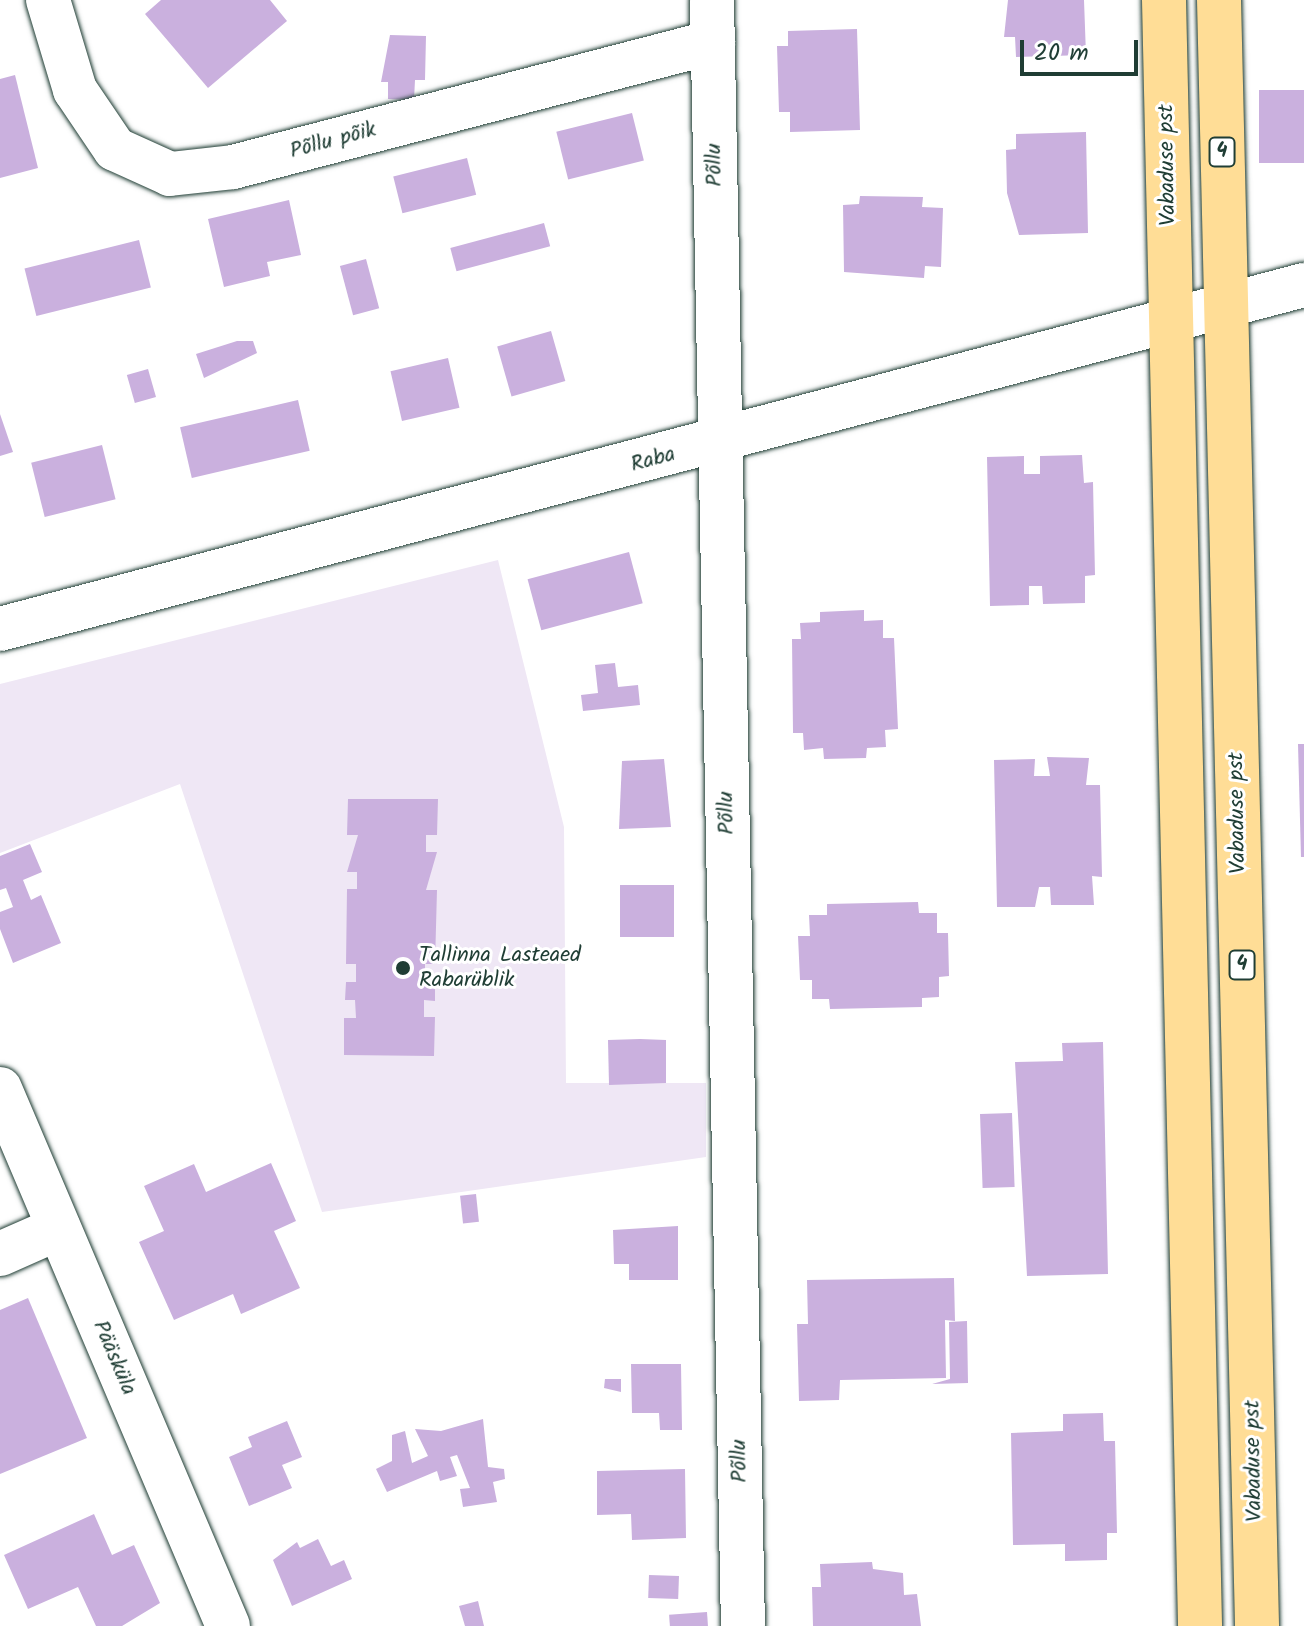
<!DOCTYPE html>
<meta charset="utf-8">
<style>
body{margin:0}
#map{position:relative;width:1304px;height:1626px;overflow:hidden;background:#fff;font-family:Kalam,sans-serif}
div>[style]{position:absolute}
.built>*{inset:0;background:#efe7f5}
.building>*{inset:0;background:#cab0de;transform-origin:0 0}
.roads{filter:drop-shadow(0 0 2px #1f3d34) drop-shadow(0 0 2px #1f3d34)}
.minor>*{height:44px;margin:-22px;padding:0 22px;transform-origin:22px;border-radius:22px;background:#fff}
.highway>*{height:44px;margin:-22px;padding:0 22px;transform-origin:22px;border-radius:22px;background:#ffdd96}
.dots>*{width:22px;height:22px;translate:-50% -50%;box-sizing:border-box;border:4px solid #fff;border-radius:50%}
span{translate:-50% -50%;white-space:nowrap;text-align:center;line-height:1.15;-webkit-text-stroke:6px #fff;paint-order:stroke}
.shield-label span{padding:2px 6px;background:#fff;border:2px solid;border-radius:6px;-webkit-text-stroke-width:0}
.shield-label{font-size:20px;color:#1f3d34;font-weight:700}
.street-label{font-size:22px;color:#1f3d34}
.poi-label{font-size:22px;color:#1f3d34}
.left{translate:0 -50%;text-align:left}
.scale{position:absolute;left:1020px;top:40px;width:118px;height:36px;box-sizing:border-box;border:4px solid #1f3d34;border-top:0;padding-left:10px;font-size:24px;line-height:28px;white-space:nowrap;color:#1f3d34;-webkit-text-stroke:6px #fff;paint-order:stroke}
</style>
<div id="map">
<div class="built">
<div style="clip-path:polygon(498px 560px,564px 827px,566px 1083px,706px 1083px,706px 1157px,322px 1212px,180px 784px,0 853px,0 684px)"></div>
</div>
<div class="building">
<div style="clip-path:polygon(161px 0,270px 0,287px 21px,208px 88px,145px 14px)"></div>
<div style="clip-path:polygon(1008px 0,1084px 0,1086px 55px,1016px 57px,1015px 37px,1004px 37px)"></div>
<div style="clip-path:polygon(857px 29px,860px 130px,790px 132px,790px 112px,779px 112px,777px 46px,788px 46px,788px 31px)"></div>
<div style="clip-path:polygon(390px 35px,426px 36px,425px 80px,415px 80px,414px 100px,388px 99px,388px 82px,381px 82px)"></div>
<div style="clip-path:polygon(15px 75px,38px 168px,0 178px,0 79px)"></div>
<div style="left:1304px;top:90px;width:73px;height:45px;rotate:90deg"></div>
<div style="left:632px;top:113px;width:49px;height:78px;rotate:76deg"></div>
<div style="clip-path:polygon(1086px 132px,1088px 233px,1019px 235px,1007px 193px,1006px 150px,1016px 149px,1016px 134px)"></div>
<div style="left:467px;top:158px;width:38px;height:76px;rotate:76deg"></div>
<div style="clip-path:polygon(860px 196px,923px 197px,922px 207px,943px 208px,941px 267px,925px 266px,924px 278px,844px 272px,843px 205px,859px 204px)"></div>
<div style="clip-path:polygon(289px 200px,301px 255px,267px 262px,270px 276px,224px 287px,208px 219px)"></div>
<div style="left:544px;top:223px;width:24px;height:97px;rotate:75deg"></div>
<div style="left:139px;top:240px;width:49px;height:118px;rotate:76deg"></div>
<div style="left:366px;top:259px;width:51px;height:27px;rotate:75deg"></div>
<div style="left:551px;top:331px;width:52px;height:56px;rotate:74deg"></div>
<div style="clip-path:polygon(237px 341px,253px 341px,257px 353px,204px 378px,196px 354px)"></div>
<div style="left:448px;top:358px;width:51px;height:59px;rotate:77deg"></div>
<div style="left:148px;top:369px;width:29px;height:22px;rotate:74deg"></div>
<div style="left:298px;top:400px;width:52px;height:121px;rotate:77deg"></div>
<div style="clip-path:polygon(0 414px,13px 452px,0 456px)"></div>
<div style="left:102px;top:445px;width:56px;height:73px;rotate:76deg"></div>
<div style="clip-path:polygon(1082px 455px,1084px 483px,1093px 482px,1095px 575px,1085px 576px,1085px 603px,1043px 604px,1042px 586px,1029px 586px,1029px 605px,990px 606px,987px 457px,1024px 456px,1024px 474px,1040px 474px,1040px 456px)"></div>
<div style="left:629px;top:552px;width:53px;height:105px;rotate:75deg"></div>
<div style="clip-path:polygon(864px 610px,864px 621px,883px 620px,883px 638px,894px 638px,898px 729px,885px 730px,886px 747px,867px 748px,866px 758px,824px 759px,823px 748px,804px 750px,803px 733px,793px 733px,792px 639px,801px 639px,800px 623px,820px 622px,820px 612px)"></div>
<div style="clip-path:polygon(615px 663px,618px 687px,638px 685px,640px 705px,583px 711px,581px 695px,598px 693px,595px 665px)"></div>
<div style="clip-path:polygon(1298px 744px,1304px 744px,1304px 857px,1301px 857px)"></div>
<div style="clip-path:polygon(1047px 757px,1089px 758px,1086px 785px,1100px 785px,1102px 877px,1092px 876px,1094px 905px,1051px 905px,1050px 887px,1039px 887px,1035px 907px,997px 907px,994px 760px,1035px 759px,1034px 776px,1050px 776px)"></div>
<div style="clip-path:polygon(664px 759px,671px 827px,619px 829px,622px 761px)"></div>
<div style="clip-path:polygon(348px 799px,438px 799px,437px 835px,426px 835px,426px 852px,437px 852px,426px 890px,437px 890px,435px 964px,425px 964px,425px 981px,435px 981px,435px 1001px,424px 1000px,424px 1017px,435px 1017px,434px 1056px,344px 1055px,344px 1018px,356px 1018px,355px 1000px,345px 1000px,346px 982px,356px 982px,356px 964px,346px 964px,347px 889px,357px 889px,357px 872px,347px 872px,358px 835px,347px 835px)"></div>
<div style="clip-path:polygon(30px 844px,42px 872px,23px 880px,31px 900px,41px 895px,61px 943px,13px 963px,0 929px,0 912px,13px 907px,6px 888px,0 890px,0 856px)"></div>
<div style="left:620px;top:885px;width:54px;height:52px"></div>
<div style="clip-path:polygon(918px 902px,919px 913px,937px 913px,937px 933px,948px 933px,949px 976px,939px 977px,939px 997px,922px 998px,922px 1007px,830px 1009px,829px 999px,812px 999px,812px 980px,800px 980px,798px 936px,810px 936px,809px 915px,827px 915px,827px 904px)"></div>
<div style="clip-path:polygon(640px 1039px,666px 1040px,666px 1083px,609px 1085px,608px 1040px)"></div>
<div style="clip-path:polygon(1103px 1042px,1108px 1274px,1027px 1276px,1015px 1062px,1063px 1061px,1062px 1043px)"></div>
<div style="left:1012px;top:1113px;width:74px;height:32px;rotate:88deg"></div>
<div style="clip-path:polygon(271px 1163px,296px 1221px,274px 1231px,300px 1288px,241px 1314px,233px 1294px,174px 1320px,139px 1242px,164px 1231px,144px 1186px,194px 1164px,206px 1192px)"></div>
<div style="left:476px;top:1194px;width:28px;height:16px;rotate:84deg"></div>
<div style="clip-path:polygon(678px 1226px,678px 1280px,629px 1280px,629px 1264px,614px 1264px,613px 1230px)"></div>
<div style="clip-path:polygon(954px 1278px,955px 1321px,945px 1320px,946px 1378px,840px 1380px,839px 1400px,799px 1401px,797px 1324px,808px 1324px,807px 1280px)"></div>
<div style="clip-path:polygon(28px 1298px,87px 1438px,0 1474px,0 1310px)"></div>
<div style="clip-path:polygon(967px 1321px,968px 1383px,932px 1384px,950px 1379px,949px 1322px)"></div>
<div style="clip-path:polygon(631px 1364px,681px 1364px,682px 1430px,660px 1430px,659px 1413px,632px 1413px)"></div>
<div style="clip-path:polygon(605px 1379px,621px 1379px,621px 1392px,604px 1388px)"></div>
<div style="clip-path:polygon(1103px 1413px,1104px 1441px,1115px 1441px,1117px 1533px,1107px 1533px,1107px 1560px,1065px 1561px,1065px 1544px,1013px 1545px,1011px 1433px,1063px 1431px,1063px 1414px)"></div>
<div style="clip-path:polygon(483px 1419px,488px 1467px,504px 1469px,505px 1479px,493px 1482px,497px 1502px,463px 1507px,460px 1489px,470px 1488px,457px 1455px,450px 1457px,457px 1476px,440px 1481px,437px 1471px,387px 1492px,376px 1469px,392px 1461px,392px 1435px,405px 1431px,412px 1463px,428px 1456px,415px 1429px,441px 1431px)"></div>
<div style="clip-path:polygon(287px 1421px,302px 1457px,282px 1465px,292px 1488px,249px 1506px,229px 1457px,252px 1447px,248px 1437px)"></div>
<div style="clip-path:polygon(685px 1469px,686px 1538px,632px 1540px,631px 1514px,597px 1515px,597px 1471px)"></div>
<div style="clip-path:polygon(94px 1514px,112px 1555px,134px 1545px,160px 1603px,122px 1626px,96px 1626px,78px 1587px,28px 1609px,4px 1555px)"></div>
<div style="clip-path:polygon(318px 1539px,331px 1566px,344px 1560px,352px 1579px,292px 1606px,273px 1560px,297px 1542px,300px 1548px)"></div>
<div style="clip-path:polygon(872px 1562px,873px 1569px,903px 1573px,904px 1595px,917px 1594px,921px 1626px,813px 1626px,812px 1587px,821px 1587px,820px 1564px)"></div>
<div style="left:649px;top:1575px;width:30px;height:23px;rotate:2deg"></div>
<div style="clip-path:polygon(478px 1601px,484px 1626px,465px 1626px,459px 1606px)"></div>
<div style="left:707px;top:1612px;width:14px;height:38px;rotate:86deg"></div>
</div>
<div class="roads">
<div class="minor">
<div style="left:48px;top:0;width:94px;rotate:73.3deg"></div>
<div style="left:75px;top:90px;width:71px;rotate:55.9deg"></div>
<div style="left:115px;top:149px;width:60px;rotate:24.4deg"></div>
<div style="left:170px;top:174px;width:63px;rotate:-6.3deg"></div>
<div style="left:233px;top:167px;width:496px;rotate:-14.6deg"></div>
<div style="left:712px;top:0;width:1626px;rotate:88.91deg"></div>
<div style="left:0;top:629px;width:1349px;rotate:-14.78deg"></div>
<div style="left:0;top:1089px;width:583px;rotate:66.99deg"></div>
<div style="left:0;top:1254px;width:64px;rotate:-23.8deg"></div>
</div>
<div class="highway">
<div style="left:1164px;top:0;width:1626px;rotate:88.73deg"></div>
<div style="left:1219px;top:0;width:1626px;rotate:88.66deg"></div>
</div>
</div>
<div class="dots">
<div style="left:403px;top:968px;background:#1f3d34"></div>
</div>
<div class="shield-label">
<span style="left:1222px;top:152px">4</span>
<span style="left:1242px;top:965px">4</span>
</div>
<div class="street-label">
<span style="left:333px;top:141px;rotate:-15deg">Põllu põik</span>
<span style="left:715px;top:165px;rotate:-91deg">Põllu</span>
<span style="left:1168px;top:165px;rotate:-91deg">Vabaduse pst</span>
<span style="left:653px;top:460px;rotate:-15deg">Raba</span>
<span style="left:727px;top:813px;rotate:-91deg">Põllu</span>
<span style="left:1238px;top:813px;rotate:-91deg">Vabaduse pst</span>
<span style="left:114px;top:1358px;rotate:67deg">Pääsküla</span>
<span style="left:740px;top:1461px;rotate:-91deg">Põllu</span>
<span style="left:1254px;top:1461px;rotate:-91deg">Vabaduse pst</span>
</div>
<div class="poi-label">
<span class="left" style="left:419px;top:968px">Tallinna Lasteaed<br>Rabarüblik</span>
</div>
<div class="scale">20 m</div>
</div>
